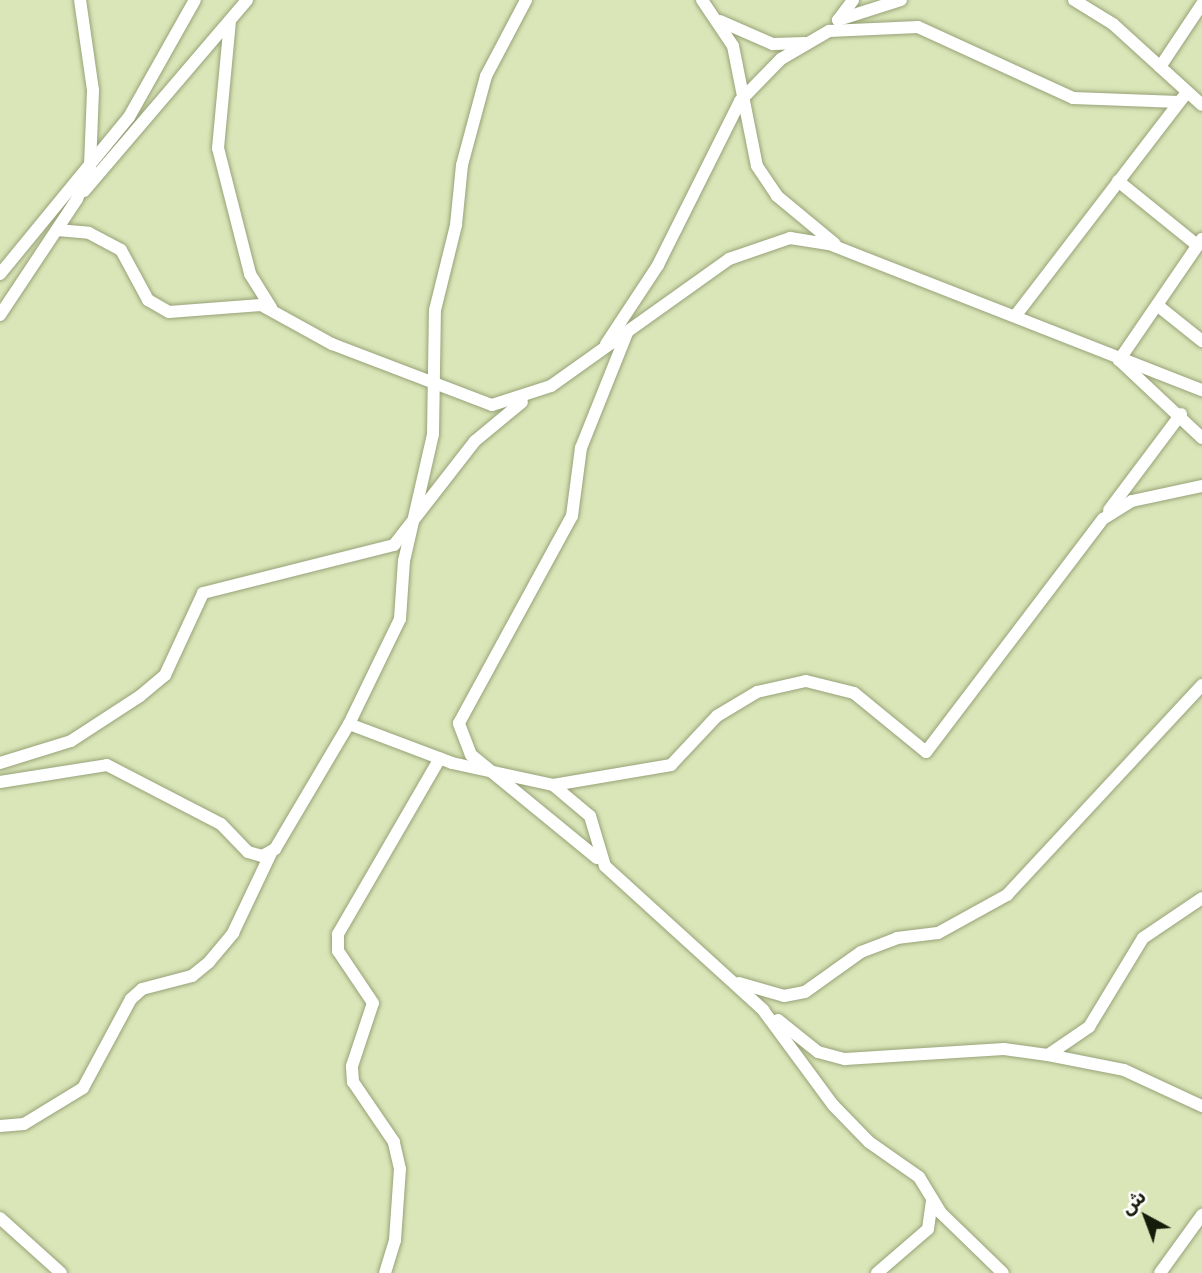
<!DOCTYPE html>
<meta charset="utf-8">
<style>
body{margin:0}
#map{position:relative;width:1202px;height:1273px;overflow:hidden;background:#dae6b8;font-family:Literata,"Noto Sans Arabic",serif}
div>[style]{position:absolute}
.roads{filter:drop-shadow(0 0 2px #97a277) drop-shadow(0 0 2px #97a277)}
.street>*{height:12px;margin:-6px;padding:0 6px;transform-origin:6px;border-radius:6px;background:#fff}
span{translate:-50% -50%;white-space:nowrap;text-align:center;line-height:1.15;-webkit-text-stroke:7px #fff;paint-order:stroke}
.north{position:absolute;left:1111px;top:1182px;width:70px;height:70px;-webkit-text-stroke:5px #fff;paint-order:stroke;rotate:319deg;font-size:19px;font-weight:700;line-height:28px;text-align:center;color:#171b0a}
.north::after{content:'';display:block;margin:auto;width:24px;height:32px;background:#171b0a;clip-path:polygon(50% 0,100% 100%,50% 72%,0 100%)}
</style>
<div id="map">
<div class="roads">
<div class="street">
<div style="left:702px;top:0;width:55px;rotate:56deg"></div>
<div style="left:733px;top:46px;width:122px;rotate:78.7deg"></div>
<div style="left:757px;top:166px;width:36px;rotate:56deg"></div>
<div style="left:777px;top:196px;width:75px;rotate:39.6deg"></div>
<div style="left:1074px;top:0;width:46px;rotate:31.6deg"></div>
<div style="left:1113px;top:24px;width:120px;rotate:42.3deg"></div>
<div style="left:838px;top:20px;width:66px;rotate:-17.6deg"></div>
<div style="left:838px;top:20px;width:25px;rotate:-53deg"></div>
<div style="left:230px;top:21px;width:128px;rotate:95.4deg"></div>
<div style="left:218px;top:148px;width:130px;rotate:75.7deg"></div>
<div style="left:250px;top:274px;width:40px;rotate:58deg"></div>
<div style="left:720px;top:21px;width:58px;rotate:23.5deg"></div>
<div style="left:773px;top:44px;width:32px;rotate:-2deg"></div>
<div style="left:1160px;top:67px;width:76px;rotate:-56.3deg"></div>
<div style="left:1118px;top:181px;width:102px;rotate:39deg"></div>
<div style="left:84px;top:191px;width:251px;rotate:-49.5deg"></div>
<div style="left:57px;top:230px;width:32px;rotate:5deg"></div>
<div style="left:89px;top:233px;width:36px;rotate:28deg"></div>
<div style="left:121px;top:250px;width:57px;rotate:61.6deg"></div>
<div style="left:148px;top:300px;width:24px;rotate:30deg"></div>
<div style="left:169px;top:312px;width:92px;rotate:-4.4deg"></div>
<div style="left:261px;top:305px;width:81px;rotate:28.8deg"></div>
<div style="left:332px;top:344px;width:171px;rotate:20.9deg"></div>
<div style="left:492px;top:405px;width:62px;rotate:-17.9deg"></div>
<div style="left:551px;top:386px;width:219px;rotate:-35.5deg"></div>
<div style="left:729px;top:259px;width:65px;rotate:-19deg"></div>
<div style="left:790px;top:238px;width:39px;rotate:9deg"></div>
<div style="left:829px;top:244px;width:401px;rotate:21.4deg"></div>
<div style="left:1202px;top:239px;width:147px;rotate:124.4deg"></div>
<div style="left:1119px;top:360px;width:114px;rotate:43.2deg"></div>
<div style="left:0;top:274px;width:203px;rotate:-50.6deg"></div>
<div style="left:129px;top:117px;width:134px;rotate:-60.6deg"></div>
<div style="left:1157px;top:305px;width:58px;rotate:38.7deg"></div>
<div style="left:0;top:315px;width:139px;rotate:-56.4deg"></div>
<div style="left:77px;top:199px;width:35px;rotate:-68deg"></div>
<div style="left:90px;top:166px;width:76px;rotate:-87.7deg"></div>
<div style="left:93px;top:90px;width:91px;rotate:-98.2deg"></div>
<div style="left:1016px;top:315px;width:281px;rotate:-52.5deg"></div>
<div style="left:606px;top:344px;width:95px;rotate:-56.6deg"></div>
<div style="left:658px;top:265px;width:183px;rotate:-63.4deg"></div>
<div style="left:740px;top:101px;width:59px;rotate:-45.7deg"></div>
<div style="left:781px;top:59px;width:56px;rotate:-30.3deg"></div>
<div style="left:829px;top:31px;width:89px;rotate:-2.6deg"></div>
<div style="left:918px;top:27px;width:170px;rotate:24.6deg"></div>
<div style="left:1073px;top:98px;width:106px;rotate:2.2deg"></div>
<div style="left:1109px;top:510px;width:120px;rotate:-53.1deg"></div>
<div style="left:349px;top:724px;width:117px;rotate:-64.1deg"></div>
<div style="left:400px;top:619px;width:58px;rotate:-86.1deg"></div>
<div style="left:404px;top:561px;width:130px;rotate:-77.1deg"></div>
<div style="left:433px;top:434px;width:124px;rotate:-89.1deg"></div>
<div style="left:435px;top:310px;width:88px;rotate:-76.1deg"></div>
<div style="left:456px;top:225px;width:60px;rotate:-84.3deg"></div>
<div style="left:462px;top:165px;width:92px;rotate:-74.9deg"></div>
<div style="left:486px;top:76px;width:86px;rotate:-62.2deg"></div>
<div style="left:0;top:763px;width:74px;rotate:-17.2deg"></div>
<div style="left:71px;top:741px;width:82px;rotate:-33.1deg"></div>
<div style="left:140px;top:696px;width:33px;rotate:-40deg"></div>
<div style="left:165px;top:675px;width:90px;rotate:-65.1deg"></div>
<div style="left:203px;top:593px;width:197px;rotate:-14.1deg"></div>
<div style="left:394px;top:545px;width:132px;rotate:-52.1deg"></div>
<div style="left:475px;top:441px;width:61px;rotate:-39.7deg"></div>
<div style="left:0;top:782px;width:108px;rotate:-9deg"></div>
<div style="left:107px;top:765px;width:128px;rotate:27.4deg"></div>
<div style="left:221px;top:824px;width:39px;rotate:46deg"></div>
<div style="left:248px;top:852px;width:15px;rotate:16deg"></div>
<div style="left:262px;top:856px;width:15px;rotate:-28deg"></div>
<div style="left:275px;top:849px;width:145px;rotate:-59.4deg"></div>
<div style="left:349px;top:724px;width:110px;rotate:20.7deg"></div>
<div style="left:452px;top:763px;width:103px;rotate:12.3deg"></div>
<div style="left:553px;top:785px;width:48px;rotate:40deg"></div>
<div style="left:590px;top:816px;width:52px;rotate:73.3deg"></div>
<div style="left:605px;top:866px;width:214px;rotate:42.3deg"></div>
<div style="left:763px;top:1010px;width:118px;rotate:53.6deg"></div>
<div style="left:833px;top:1105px;width:52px;rotate:45.8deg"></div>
<div style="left:869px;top:1142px;width:61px;rotate:35deg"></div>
<div style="left:919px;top:1177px;width:42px;rotate:58.6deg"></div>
<div style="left:941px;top:1213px;width:86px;rotate:44.1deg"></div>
<div style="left:553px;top:785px;width:120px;rotate:-9.6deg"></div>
<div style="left:671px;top:765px;width:67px;rotate:-46.8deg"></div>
<div style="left:717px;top:716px;width:47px;rotate:-31deg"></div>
<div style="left:757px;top:692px;width:50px;rotate:-12.7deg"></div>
<div style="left:806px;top:681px;width:49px;rotate:14deg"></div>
<div style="left:854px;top:693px;width:93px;rotate:39.3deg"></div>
<div style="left:926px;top:752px;width:293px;rotate:-52.8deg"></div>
<div style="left:1103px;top:519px;width:34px;rotate:-32deg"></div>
<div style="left:1132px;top:501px;width:72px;rotate:-12.1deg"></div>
<div style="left:597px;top:858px;width:163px;rotate:-140.7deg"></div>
<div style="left:471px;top:755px;width:34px;rotate:-111deg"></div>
<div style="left:459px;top:723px;width:236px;rotate:-61.4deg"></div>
<div style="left:572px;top:516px;width:69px;rotate:-82.5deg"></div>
<div style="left:581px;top:448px;width:124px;rotate:-68.2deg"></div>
<div style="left:739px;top:983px;width:47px;rotate:16.1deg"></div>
<div style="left:784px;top:996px;width:21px;rotate:-11deg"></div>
<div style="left:805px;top:992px;width:69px;rotate:-35.5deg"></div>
<div style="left:861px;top:952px;width:39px;rotate:-21deg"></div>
<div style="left:897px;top:938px;width:41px;rotate:-7deg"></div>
<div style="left:938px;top:933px;width:79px;rotate:-28.8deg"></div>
<div style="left:1007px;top:895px;width:287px;rotate:-47.1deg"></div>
<div style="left:778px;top:1020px;width:51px;rotate:38.7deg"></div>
<div style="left:818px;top:1052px;width:28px;rotate:15deg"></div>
<div style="left:845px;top:1059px;width:159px;rotate:-3.6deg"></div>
<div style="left:1004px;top:1049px;width:44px;rotate:7.8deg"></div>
<div style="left:1048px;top:1055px;width:77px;rotate:11.2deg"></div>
<div style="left:1124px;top:1070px;width:86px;rotate:24.8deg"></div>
<div style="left:1048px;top:1055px;width:50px;rotate:-34.3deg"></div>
<div style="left:1089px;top:1027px;width:104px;rotate:-58.8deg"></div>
<div style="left:1143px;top:938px;width:71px;rotate:-34.1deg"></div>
<div style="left:0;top:1126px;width:24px;rotate:-5deg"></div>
<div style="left:24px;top:1124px;width:69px;rotate:-31.4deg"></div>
<div style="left:83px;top:1088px;width:101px;rotate:-61.7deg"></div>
<div style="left:131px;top:999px;width:15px;rotate:-42deg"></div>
<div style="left:142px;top:989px;width:52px;rotate:-14.6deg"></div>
<div style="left:192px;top:976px;width:22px;rotate:-39deg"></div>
<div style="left:209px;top:962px;width:38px;rotate:-50deg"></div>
<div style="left:233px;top:933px;width:91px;rotate:-64.6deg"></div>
<div style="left:0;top:1218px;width:82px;rotate:42deg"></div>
<div style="left:385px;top:1273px;width:34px;rotate:-73deg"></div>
<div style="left:395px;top:1240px;width:71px;rotate:-86deg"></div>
<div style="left:400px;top:1169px;width:28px;rotate:-103deg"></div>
<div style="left:394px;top:1142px;width:73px;rotate:-124.3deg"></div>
<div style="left:353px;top:1082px;width:16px;rotate:-94deg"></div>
<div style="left:352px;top:1066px;width:66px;rotate:-71.6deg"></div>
<div style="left:373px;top:1003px;width:63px;rotate:-123.9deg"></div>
<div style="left:338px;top:951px;width:17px;rotate:-90deg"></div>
<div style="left:338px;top:934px;width:203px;rotate:-59.9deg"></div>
<div style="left:877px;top:1273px;width:67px;rotate:-40.8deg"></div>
<div style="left:928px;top:1229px;width:30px;rotate:-82deg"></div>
<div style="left:1160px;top:1273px;width:72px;rotate:-54.1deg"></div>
</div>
</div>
<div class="north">ش</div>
</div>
